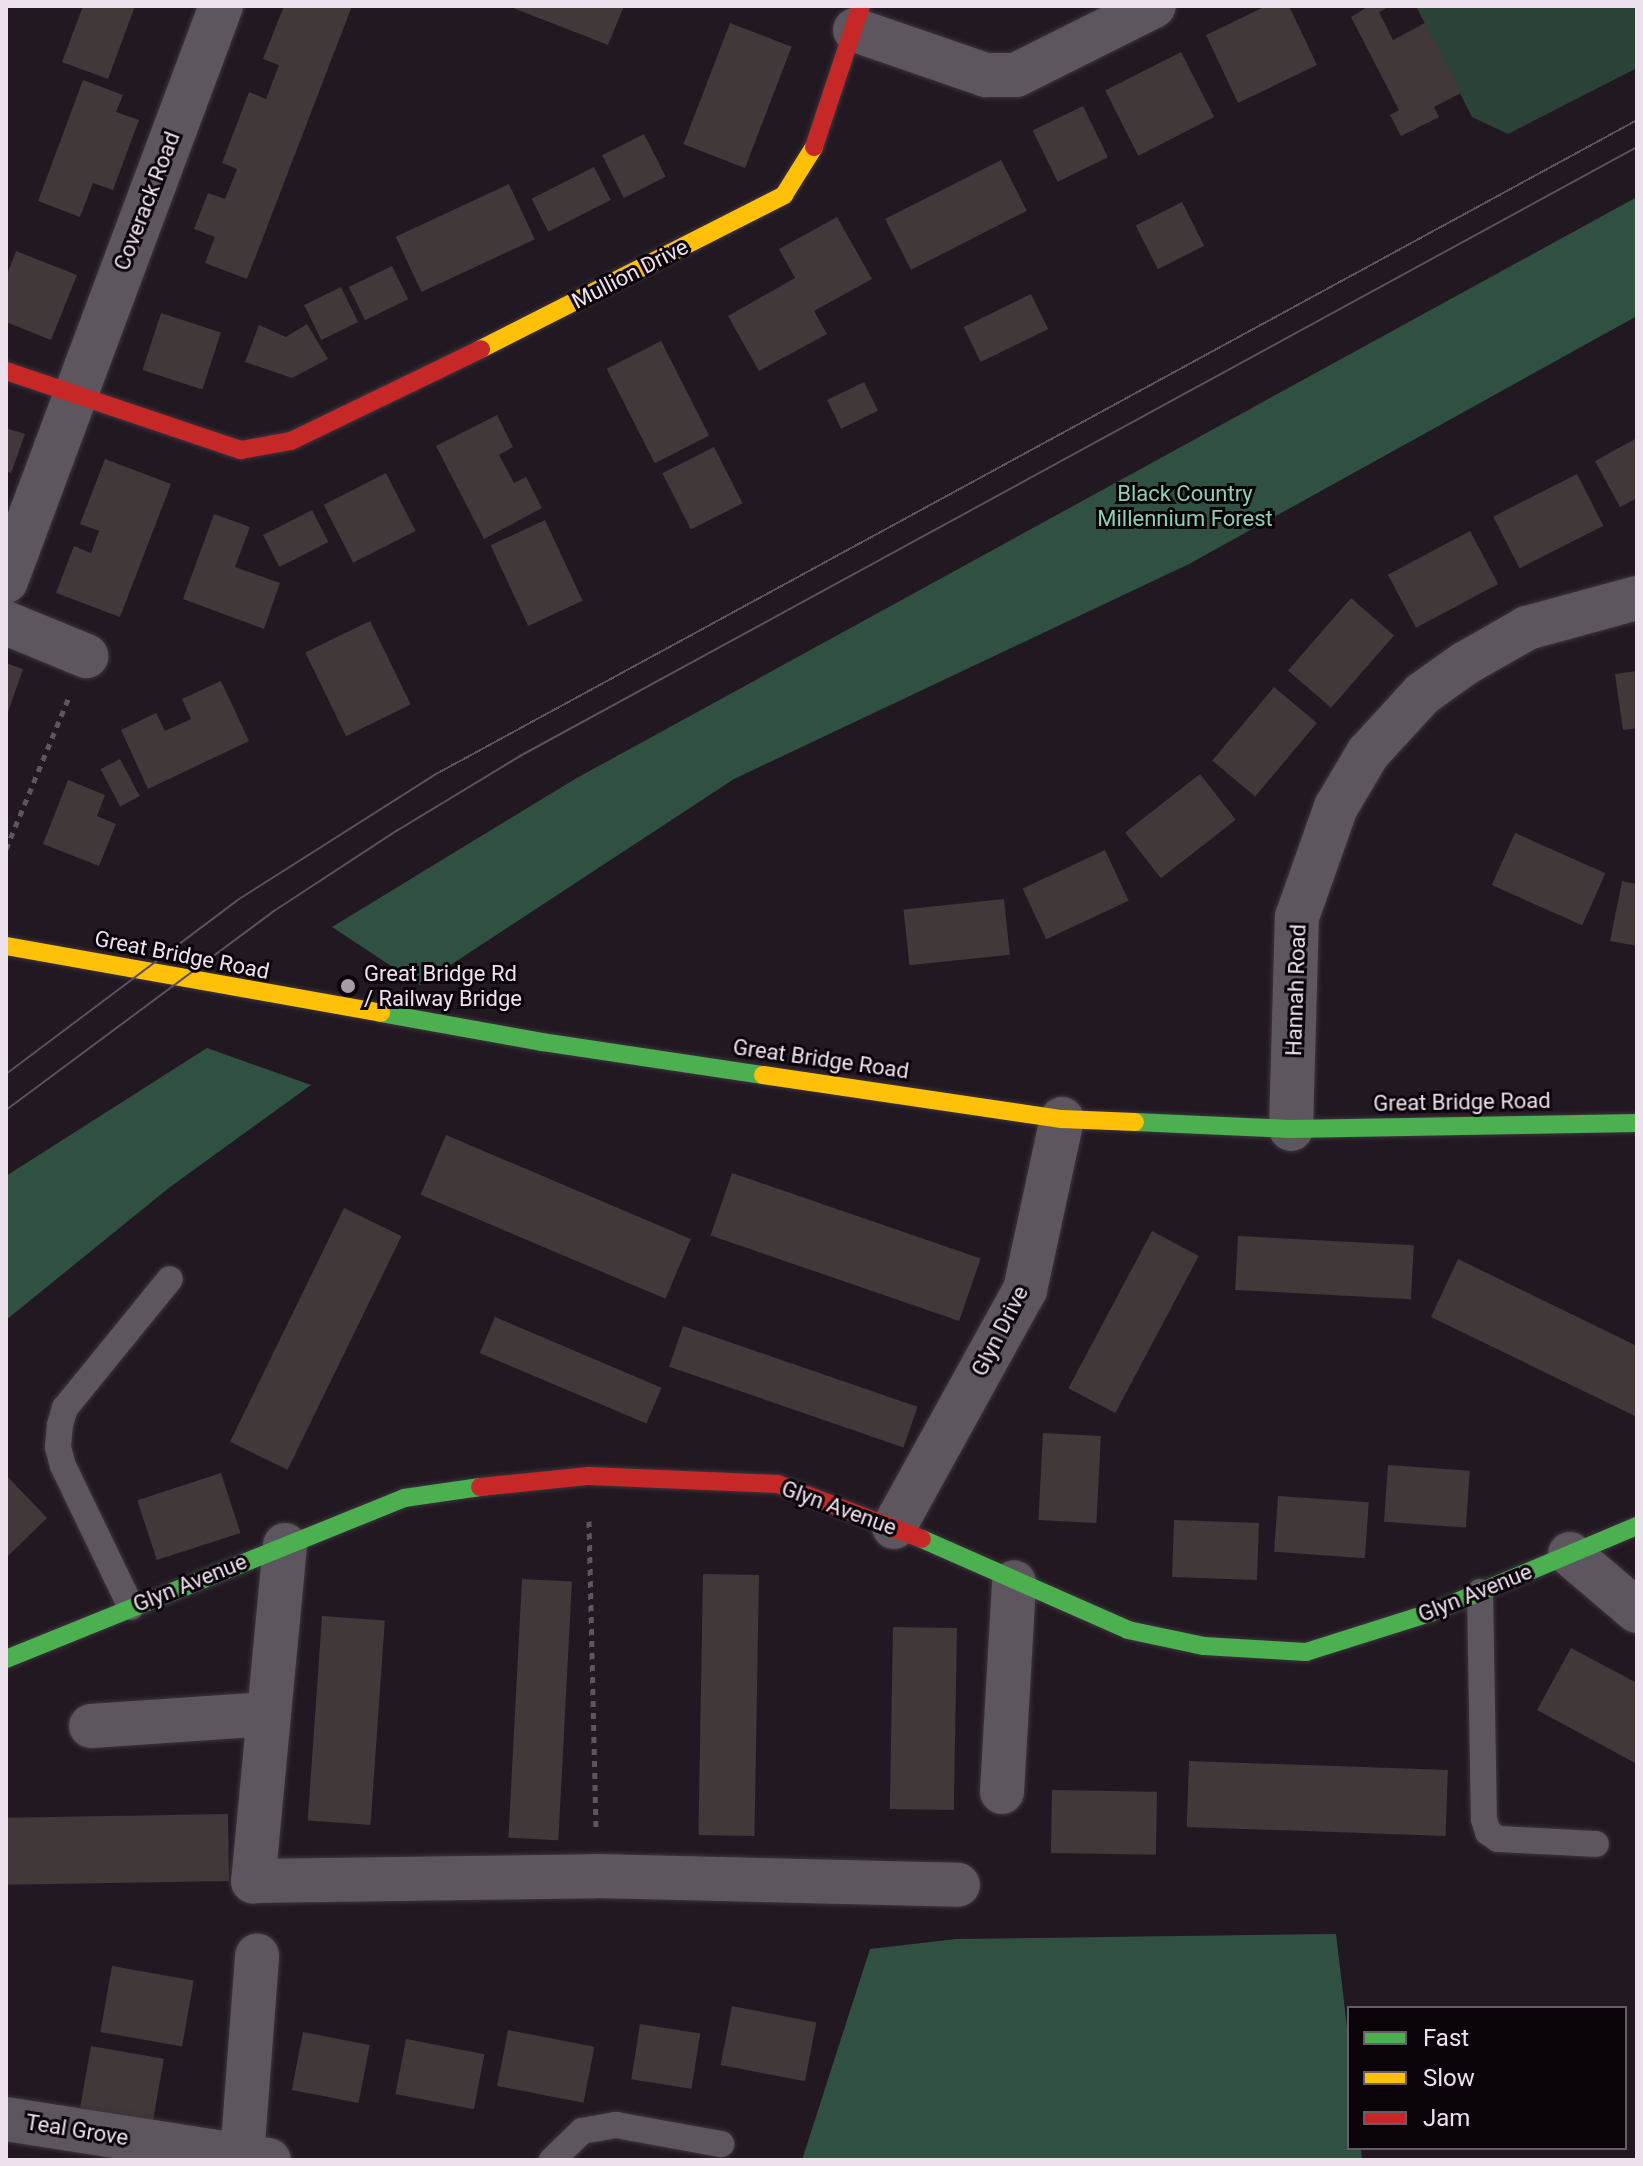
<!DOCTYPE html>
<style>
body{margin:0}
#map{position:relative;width:1643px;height:2166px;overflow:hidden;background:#221822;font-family:Roboto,sans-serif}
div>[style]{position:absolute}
.green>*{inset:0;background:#2b4237}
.forest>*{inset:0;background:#305142}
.building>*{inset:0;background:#403839;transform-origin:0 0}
.path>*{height:5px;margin-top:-2.5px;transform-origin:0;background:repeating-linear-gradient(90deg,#5e565e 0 6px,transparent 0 12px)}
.roads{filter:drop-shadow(0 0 2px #3c343c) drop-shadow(0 0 2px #3c343c)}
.lane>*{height:26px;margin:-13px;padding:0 13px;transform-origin:13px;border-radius:13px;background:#5e565f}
.street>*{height:44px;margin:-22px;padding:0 22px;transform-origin:22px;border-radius:22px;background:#5e565f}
.fast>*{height:18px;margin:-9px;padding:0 9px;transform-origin:9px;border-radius:9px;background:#4caf50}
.slow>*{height:18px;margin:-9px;padding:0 9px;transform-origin:9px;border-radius:9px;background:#ffc107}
.jam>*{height:18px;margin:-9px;padding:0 9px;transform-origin:9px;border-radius:9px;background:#c62828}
.tram>*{height:2px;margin:-1px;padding:0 1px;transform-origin:1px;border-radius:1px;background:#59525a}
.dots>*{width:22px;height:22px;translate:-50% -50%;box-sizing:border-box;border:4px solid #0a040a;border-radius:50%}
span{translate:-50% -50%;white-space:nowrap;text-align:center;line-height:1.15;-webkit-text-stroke:6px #0a040a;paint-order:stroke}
.street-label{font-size:22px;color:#ede1ee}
.park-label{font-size:22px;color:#8cd1af}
.poi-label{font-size:22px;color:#ede1ee}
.left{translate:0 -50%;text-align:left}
.frame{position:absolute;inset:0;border:8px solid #ede1ee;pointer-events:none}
.legend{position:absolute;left:1347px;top:2006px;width:280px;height:144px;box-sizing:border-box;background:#0a040a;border:2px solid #655c65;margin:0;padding:10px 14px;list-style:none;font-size:24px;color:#ede1ee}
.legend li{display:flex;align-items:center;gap:16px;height:40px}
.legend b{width:40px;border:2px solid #655c65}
</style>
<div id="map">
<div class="green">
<div style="clip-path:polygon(1416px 6px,1637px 6px,1637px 68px,1508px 134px,1472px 117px)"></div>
</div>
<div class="forest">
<div style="clip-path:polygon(1637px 197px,1637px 316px,1189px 564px,734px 779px,420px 985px,332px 927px,575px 779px)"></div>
<div style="clip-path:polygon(207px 1048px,311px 1085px,170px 1187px,6px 1320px,6px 1176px)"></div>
<div style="clip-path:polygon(1336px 1934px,1349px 2044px,1349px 2148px,1361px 2148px,1362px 2160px,802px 2160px,870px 1949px,956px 1939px)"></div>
</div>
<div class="building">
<div style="clip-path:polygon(83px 6px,135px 6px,108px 79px,62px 62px)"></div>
<div style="clip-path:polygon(284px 6px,352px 6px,247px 279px,205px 263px,215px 237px,194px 229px,208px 193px,225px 199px,237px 169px,222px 163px,249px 92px,266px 99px,279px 65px,263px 59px)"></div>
<div style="clip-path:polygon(508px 6px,624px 6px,608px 45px)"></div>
<div style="clip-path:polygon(1266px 6px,1289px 6px,1317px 65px,1238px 103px,1206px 35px)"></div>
<div style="clip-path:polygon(1369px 6px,1391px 6px,1379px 12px,1393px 40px,1425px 23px,1461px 93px,1434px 107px,1439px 117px,1401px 136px,1390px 115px,1399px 110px,1351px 17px)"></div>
<div style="left:730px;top:23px;width:66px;height:130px;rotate:21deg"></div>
<div style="left:1181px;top:52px;width:73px;height:85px;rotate:63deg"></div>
<div style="clip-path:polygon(83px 80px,123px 95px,116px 112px,139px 120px,113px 190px,93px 183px,80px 217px,38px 201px)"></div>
<div style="left:1083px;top:106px;width:57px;height:56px;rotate:64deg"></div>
<div style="left:644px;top:134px;width:48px;height:47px;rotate:63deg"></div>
<div style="left:1001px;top:160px;width:57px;height:130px;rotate:63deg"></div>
<div style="left:594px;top:167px;width:37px;height:70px;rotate:63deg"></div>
<div style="left:509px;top:184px;width:61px;height:125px;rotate:65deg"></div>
<div style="left:1182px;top:202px;width:49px;height:52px;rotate:63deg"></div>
<div style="clip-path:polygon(837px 217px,872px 279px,814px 311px,827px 334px,759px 371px,728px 316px,795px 278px,779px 249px)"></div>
<div style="clip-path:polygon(16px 251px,77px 275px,51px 340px,6px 322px,6px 277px)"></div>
<div style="left:392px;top:266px;width:37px;height:48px;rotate:64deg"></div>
<div style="left:341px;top:287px;width:39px;height:41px;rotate:64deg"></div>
<div style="left:1031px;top:294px;width:39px;height:75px;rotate:64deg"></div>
<div style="left:161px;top:313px;width:63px;height:60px;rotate:18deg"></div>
<div style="clip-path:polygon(307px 324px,328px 359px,292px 378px,245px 362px,259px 325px,286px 337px)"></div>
<div style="left:661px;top:341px;width:106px;height:61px;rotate:63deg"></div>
<div style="left:864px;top:382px;width:32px;height:41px;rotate:64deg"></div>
<div style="clip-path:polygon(497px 415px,513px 447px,499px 455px,514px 483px,526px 477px,542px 508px,484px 539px,436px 446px)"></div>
<div style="clip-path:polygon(6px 428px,25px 434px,11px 473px,6px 471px)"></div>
<div style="clip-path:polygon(1637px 438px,1637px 498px,1620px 507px,1595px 461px)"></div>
<div style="left:714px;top:447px;width:63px;height:58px;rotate:63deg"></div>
<div style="clip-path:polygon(105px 459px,171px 484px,120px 617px,56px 593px,74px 546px,91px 553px,99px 531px,80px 524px)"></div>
<div style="left:386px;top:473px;width:65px;height:70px;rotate:63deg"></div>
<div style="left:1577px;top:474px;width:58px;height:94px;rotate:63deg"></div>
<div style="left:312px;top:510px;width:36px;height:55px;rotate:63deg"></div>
<div style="clip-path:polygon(214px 514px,250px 527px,235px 567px,280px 583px,264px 629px,183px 599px)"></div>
<div style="left:545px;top:520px;width:89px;height:60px;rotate:65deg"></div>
<div style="left:1470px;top:531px;width:60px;height:93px;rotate:62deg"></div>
<div style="left:1351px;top:598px;width:57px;height:96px;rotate:41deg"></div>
<div style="left:370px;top:621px;width:93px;height:72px;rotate:64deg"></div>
<div style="clip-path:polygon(6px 663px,23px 669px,6px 718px)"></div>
<div style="clip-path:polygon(1637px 671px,1637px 728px,1623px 730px,1615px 674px)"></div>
<div style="clip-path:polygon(221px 681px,249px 741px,148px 789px,121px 730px,156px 713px,165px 731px,191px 719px,182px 699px)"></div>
<div style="left:1274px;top:687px;width:56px;height:96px;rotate:40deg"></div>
<div style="left:120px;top:759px;width:42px;height:22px;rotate:62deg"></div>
<div style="left:1200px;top:774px;width:58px;height:95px;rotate:52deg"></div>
<div style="clip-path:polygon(68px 780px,105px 795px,97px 816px,116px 824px,99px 866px,43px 844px)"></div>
<div style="left:1515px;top:833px;width:99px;height:57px;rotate:24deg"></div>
<div style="left:1105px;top:850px;width:56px;height:91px;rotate:65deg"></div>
<div style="clip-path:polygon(1622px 881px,1637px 884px,1637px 946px,1610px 941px)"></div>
<div style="left:1004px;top:899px;width:56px;height:101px;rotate:84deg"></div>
<div style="left:446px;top:1135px;width:266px;height:65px;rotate:23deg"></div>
<div style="left:732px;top:1173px;width:263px;height:66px;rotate:19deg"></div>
<div style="left:344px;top:1208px;width:64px;height:260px;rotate:26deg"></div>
<div style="left:1152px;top:1231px;width:53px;height:178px;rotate:28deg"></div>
<div style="left:1238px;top:1236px;width:176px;height:54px;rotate:3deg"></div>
<div style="clip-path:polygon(1458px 1259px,1637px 1346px,1637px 1417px,1431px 1317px)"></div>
<div style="left:495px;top:1317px;width:181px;height:39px;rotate:23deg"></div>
<div style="left:683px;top:1326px;width:248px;height:43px;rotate:19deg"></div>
<div style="left:1043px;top:1433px;width:58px;height:87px;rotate:3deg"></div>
<div style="left:1388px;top:1465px;width:82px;height:57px;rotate:4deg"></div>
<div style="left:221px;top:1473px;width:63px;height:88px;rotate:72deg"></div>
<div style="clip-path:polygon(6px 1475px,47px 1518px,6px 1558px)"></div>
<div style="left:1278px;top:1496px;width:91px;height:56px;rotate:4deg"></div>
<div style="left:1174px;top:1520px;width:85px;height:57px;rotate:2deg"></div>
<div style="left:703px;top:1574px;width:56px;height:261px;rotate:1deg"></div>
<div style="left:522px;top:1579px;width:50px;height:259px;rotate:3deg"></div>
<div style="left:322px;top:1616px;width:63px;height:205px;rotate:4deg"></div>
<div style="left:893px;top:1627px;width:64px;height:182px;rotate:1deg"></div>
<div style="clip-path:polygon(1571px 1648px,1637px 1683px,1637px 1764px,1537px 1710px)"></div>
<div style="left:1189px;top:1761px;width:259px;height:66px;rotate:2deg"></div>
<div style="left:1052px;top:1790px;width:105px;height:63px;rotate:1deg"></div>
<div style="left:228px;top:1814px;width:67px;height:222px;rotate:89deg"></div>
<div style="left:112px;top:1966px;width:83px;height:67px;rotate:10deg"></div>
<div style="left:732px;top:2006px;width:86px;height:60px;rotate:11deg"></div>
<div style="left:640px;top:2024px;width:61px;height:56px;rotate:9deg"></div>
<div style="left:508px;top:2030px;width:88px;height:57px;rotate:11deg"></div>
<div style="left:303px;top:2032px;width:68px;height:59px;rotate:11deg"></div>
<div style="left:406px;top:2039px;width:80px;height:56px;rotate:11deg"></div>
<div style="left:91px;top:2046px;width:74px;height:63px;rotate:10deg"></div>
</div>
<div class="path">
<div style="left:6px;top:849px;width:165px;rotate:-67.5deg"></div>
<div style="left:589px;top:1521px;width:310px;rotate:88.7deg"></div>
</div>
<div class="roads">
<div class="lane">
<div style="left:1480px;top:1592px;width:227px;rotate:89deg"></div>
<div style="left:1484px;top:1819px;width:14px;rotate:73deg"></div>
<div style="left:1488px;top:1832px;width:12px;rotate:35deg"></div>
<div style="left:1498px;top:1839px;width:98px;rotate:2.9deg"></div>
<div style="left:131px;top:1607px;width:157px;rotate:-115.7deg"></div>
<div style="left:63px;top:1466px;width:20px;rotate:-105deg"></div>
<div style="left:58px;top:1447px;width:22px;rotate:-85deg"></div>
<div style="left:60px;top:1425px;width:18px;rotate:-74deg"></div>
<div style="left:65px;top:1408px;width:166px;rotate:-50.9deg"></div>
<div style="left:552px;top:2160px;width:42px;rotate:-44deg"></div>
<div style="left:582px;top:2131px;width:35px;rotate:-10deg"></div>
<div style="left:616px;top:2125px;width:107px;rotate:10.3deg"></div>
</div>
<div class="street">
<div style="left:855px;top:30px;width:139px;rotate:19deg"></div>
<div style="left:986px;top:75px;width:30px"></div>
<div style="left:1016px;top:75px;width:154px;rotate:-26.6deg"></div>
<div style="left:6px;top:581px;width:614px;rotate:-69.5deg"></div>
<div style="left:6px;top:623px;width:87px;rotate:22.4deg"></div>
<div style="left:1291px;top:1129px;width:212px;rotate:-88.4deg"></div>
<div style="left:1297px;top:917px;width:117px;rotate:-70.5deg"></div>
<div style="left:1336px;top:807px;width:63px;rotate:-59.3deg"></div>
<div style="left:1368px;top:753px;width:80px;rotate:-47.5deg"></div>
<div style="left:1422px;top:694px;width:52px;rotate:-35.5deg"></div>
<div style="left:1464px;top:664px;width:73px;rotate:-29.7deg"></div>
<div style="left:1527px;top:628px;width:114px;rotate:-15.3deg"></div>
<div style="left:894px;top:1527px;width:271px;rotate:-61.1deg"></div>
<div style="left:1025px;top:1290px;width:175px;rotate:-77.8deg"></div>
<div style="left:285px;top:1545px;width:338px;rotate:95.4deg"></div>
<div style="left:253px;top:1881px;width:343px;rotate:-0.8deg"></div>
<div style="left:596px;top:1876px;width:362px;rotate:1.4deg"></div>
<div style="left:1570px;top:1554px;width:88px;rotate:40.4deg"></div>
<div style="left:91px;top:1726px;width:177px;rotate:-3.9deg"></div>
<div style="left:1002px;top:1792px;width:210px;rotate:-86.7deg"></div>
<div style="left:6px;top:2119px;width:266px;rotate:8.9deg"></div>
<div style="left:242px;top:2157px;width:202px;rotate:-85.7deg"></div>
</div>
<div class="fast">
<div style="left:381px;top:1013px;width:164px;rotate:10.2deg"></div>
<div style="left:542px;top:1042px;width:223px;rotate:8.5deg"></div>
<div style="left:1135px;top:1122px;width:156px;rotate:2.6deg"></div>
<div style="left:1291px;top:1129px;width:346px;rotate:-1deg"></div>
<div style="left:922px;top:1539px;width:225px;rotate:23.8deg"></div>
<div style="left:1128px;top:1630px;width:78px;rotate:11.9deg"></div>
<div style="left:1204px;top:1646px;width:102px;rotate:3.4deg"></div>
<div style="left:1306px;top:1652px;width:130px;rotate:-17.5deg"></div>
<div style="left:1430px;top:1613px;width:225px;rotate:-22.8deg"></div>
<div style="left:6px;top:1659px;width:429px;rotate:-22deg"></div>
<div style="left:404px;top:1498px;width:77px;rotate:-8.2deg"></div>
</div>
<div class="slow">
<div style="left:481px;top:349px;width:340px;rotate:-26.9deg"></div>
<div style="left:784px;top:195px;width:57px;rotate:-58deg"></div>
<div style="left:6px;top:946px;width:381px;rotate:10.1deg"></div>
<div style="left:763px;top:1075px;width:302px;rotate:8.4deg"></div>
<div style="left:1062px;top:1119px;width:73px;rotate:2.4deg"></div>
</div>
<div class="jam">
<div style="left:814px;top:147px;width:149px;rotate:-71.6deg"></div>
<div style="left:6px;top:371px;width:248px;rotate:18.6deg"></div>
<div style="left:241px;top:450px;width:51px;rotate:-10.2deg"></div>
<div style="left:291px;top:441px;width:211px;rotate:-25.8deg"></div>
<div style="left:480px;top:1487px;width:110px;rotate:-5.8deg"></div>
<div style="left:589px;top:1476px;width:189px;rotate:2.4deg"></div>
<div style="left:778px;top:1484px;width:154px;rotate:20.9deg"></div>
</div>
</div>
<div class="tram">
<div style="left:6px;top:1074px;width:288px;rotate:-36.9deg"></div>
<div style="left:236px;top:901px;width:239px;rotate:-32.4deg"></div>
<div style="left:438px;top:773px;width:1365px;rotate:-28.57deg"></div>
<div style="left:6px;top:1110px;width:334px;rotate:-36.6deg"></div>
<div style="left:274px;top:911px;width:148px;rotate:-33.2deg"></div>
<div style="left:398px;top:830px;width:143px;rotate:-31.2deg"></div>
<div style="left:520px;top:756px;width:1272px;rotate:-28.6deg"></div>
</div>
<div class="dots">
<div style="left:348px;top:986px;background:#a69ba7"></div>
</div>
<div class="street-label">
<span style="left:147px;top:201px;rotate:-69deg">Coverack Road</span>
<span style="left:630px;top:274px;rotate:-27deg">Mullion Drive</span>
<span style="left:182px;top:955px;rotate:11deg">Great Bridge Road</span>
<span style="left:1296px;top:990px;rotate:-88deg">Hannah Road</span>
<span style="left:821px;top:1059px;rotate:8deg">Great Bridge Road</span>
<span style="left:1462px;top:1102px;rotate:-1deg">Great Bridge Road</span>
<span style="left:1000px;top:1331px;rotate:-63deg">Glyn Drive</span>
<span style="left:839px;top:1508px;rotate:20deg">Glyn Avenue</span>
<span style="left:190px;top:1583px;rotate:-22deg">Glyn Avenue</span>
<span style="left:1475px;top:1593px;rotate:-22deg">Glyn Avenue</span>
<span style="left:77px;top:2130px;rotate:9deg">Teal Grove</span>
</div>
<div class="park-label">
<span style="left:1185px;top:506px">Black Country<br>Millennium Forest</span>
</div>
<div class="poi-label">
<span class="left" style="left:364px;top:986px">Great Bridge Rd<br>/ Railway Bridge</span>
</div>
<div class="frame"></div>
<ul class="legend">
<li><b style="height:10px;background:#4caf50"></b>Fast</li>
<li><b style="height:10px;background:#ffc107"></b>Slow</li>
<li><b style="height:10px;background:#c62828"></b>Jam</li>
</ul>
</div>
